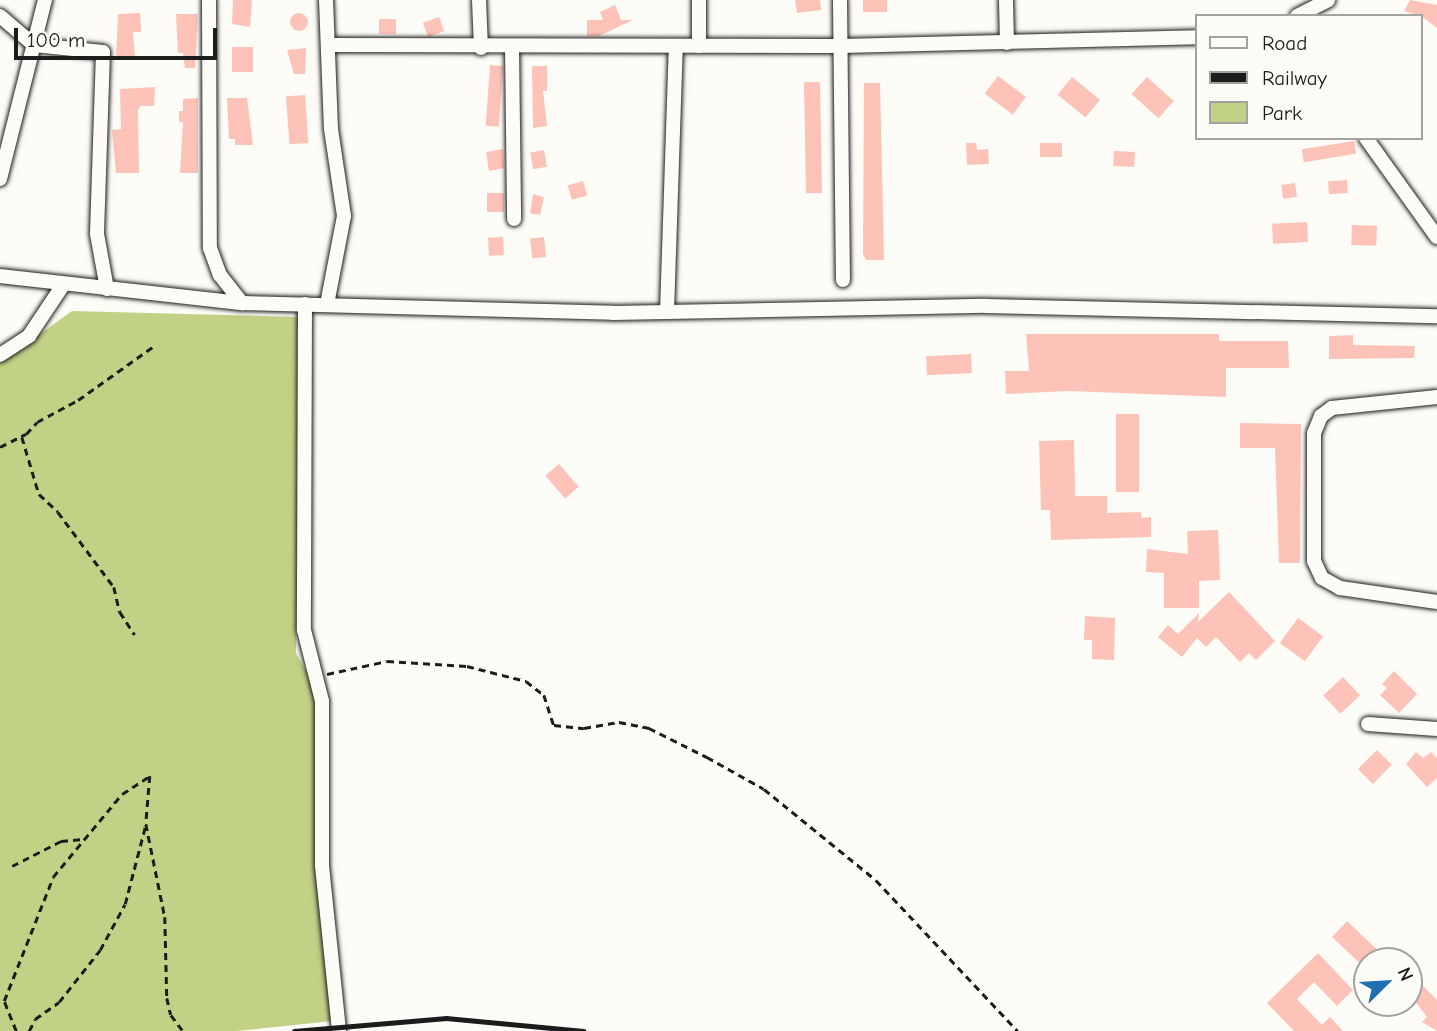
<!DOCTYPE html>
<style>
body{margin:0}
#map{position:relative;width:1437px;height:1031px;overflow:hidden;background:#fdfcf7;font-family:"Comic Neue",sans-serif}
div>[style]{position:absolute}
.green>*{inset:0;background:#c1d185}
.building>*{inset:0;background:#fec3b8;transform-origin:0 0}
.round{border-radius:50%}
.path>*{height:2.5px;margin-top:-1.25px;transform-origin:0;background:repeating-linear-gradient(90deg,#1c1c1c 0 7px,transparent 0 12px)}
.roads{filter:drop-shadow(0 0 2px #1c1c1c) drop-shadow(0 0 2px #1c1c1c)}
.minor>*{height:14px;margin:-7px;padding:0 7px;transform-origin:7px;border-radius:7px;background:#fdfcf7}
.rail>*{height:4.5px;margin:-2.25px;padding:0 2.25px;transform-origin:2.25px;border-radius:2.25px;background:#1c1c1c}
span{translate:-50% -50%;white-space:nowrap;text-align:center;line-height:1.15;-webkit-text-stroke:5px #fdfcf7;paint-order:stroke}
.legend{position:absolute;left:1195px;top:14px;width:228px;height:126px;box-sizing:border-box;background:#fdfcf7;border:2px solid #a3a29f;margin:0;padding:9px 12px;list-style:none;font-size:21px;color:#1c1c1c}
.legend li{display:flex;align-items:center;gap:14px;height:35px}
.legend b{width:35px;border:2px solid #a3a29f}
.north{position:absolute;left:1353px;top:947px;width:70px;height:70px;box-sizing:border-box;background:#fdfcf7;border:2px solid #a3a29f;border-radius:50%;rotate:66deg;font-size:19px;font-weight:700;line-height:28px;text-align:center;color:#1c1c1c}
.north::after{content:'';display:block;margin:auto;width:24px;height:32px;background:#1f6fb2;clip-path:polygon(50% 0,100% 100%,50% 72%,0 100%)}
.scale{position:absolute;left:14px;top:28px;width:203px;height:32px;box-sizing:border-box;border:4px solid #1c1c1c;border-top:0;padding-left:9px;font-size:21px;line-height:24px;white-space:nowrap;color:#1c1c1c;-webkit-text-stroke:5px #fdfcf7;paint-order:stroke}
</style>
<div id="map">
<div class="green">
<div style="clip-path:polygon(72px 311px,299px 317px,296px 653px,317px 691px,332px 1021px,237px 1031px,0 1031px,0 363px)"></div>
</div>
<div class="building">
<div style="clip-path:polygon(233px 0,252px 0,250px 27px,232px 24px)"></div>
<div style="clip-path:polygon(795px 0,820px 0,821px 10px,797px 13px)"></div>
<div style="left:863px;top:0;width:24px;height:12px"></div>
<div style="clip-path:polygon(1410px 0,1437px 5px,1437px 28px,1421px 16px,1404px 11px)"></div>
<div style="clip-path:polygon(615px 5px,621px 20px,633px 20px,599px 36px,587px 36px,587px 20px,603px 20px,600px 12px)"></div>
<div style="clip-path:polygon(140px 13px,141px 32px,133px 32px,135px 56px,116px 57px,118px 14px)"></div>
<div class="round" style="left:290px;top:13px;width:18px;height:18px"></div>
<div style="clip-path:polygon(176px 14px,198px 14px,195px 68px,185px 68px,183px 53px,178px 53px)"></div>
<div style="left:439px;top:17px;width:15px;height:17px;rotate:70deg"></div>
<div style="left:379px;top:19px;width:17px;height:15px"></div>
<div style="left:232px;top:47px;width:21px;height:25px"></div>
<div style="clip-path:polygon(306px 48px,305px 74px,294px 74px,287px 50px)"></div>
<div style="left:490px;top:65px;width:13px;height:61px;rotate:4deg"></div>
<div style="clip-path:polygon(532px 66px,547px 66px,547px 91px,543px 91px,547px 126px,533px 128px)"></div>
<div style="left:998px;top:76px;width:35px;height:22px;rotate:37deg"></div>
<div style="left:1072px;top:77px;width:36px;height:23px;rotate:39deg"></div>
<div style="left:1147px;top:77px;width:36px;height:23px;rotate:42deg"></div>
<div style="left:820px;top:82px;width:111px;height:16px;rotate:89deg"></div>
<div style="clip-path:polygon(864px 83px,880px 83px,884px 260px,866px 260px,863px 254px)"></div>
<div style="clip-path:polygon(155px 87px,154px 106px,140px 106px,138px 111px,139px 173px,116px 173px,112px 130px,121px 129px,120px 89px)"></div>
<div style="left:305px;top:95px;width:48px;height:19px;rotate:86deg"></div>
<div style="clip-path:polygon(198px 98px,198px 173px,180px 173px,183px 122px,179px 122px,179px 111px,183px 111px,183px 99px)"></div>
<div style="clip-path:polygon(227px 98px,247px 98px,253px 145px,235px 145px,235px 139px,229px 139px)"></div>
<div style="left:1354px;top:141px;width:13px;height:53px;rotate:81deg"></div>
<div style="clip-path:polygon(966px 143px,976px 143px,977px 150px,988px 149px,989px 164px,967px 165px)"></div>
<div style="left:1062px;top:143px;width:14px;height:22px;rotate:90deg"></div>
<div style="clip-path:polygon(503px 149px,504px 168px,489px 171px,486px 152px)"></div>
<div style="left:544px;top:150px;width:17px;height:14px;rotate:80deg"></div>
<div style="left:1114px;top:151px;width:21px;height:15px;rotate:3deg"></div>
<div style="left:1347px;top:180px;width:13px;height:19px;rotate:86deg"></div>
<div style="left:583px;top:181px;width:15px;height:16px;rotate:74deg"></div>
<div style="left:1295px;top:183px;width:14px;height:14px;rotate:82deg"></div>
<div style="left:504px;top:193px;width:19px;height:17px;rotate:90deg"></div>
<div style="clip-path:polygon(533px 194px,544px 197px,540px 215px,530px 213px)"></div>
<div style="left:1307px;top:222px;width:20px;height:35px;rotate:87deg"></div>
<div style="left:1352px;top:225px;width:25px;height:20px;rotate:2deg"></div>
<div style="left:503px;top:237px;width:18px;height:15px;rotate:87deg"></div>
<div style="left:544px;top:237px;width:20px;height:14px;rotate:84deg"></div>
<div style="clip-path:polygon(1026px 334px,1219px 334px,1219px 341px,1288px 341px,1289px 368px,1226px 368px,1226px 397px,1069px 391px,1006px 394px,1005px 371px,1029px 371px)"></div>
<div style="clip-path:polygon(1353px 335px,1353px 345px,1415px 346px,1414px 358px,1329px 359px,1329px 336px)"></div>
<div style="left:971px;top:354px;width:19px;height:45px;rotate:87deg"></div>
<div style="left:1116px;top:414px;width:23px;height:78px"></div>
<div style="clip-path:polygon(1240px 423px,1301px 424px,1300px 563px,1279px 563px,1275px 448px,1240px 448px)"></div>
<div style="clip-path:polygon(1074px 440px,1075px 496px,1107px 496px,1107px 513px,1141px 512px,1141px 518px,1151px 517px,1151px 537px,1051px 540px,1050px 510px,1041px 510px,1039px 441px)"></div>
<div style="left:559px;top:464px;width:30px;height:18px;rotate:49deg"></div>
<div style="clip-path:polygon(1218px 530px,1220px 580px,1199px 581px,1199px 608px,1164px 608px,1164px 573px,1146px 572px,1147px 549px,1188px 554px,1187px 531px)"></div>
<div style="clip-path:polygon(1229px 592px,1275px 641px,1256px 660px,1249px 653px,1240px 662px,1216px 637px,1206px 647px,1197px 638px,1182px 657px,1158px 637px,1168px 625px,1178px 634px,1199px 613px,1198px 622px)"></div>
<div style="clip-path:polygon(1085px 616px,1115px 618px,1114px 660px,1092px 659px,1092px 640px,1084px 640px)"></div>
<div style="left:1298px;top:618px;width:31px;height:31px;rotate:36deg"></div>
<div style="clip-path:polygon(1394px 671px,1417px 694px,1399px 713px,1380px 695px,1387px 688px,1382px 684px)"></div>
<div style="left:1343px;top:677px;width:25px;height:27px;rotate:47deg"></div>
<div style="left:1377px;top:750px;width:21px;height:27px;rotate:45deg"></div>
<div style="clip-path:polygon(1416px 752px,1423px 758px,1431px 752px,1437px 758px,1437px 778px,1427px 787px,1406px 764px)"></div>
<div style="clip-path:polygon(1347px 921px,1389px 961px,1367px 961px,1367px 970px,1332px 937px)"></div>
<div style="clip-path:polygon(1318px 953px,1353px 990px,1337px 1006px,1314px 982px,1297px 999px,1322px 1025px,1330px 1017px,1343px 1031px,1294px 1031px,1267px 1003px)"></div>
<div style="clip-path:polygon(1409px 972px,1437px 1000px,1437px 1031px,1422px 1022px,1427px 1017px,1409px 993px)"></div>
</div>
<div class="path">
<div style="left:22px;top:437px;width:59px;rotate:73.4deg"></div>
<div style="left:39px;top:494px;width:26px;rotate:43deg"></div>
<div style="left:58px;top:512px;width:94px;rotate:53.3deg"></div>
<div style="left:114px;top:587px;width:26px;rotate:77deg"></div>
<div style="left:120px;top:612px;width:27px;rotate:57deg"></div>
<div style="left:0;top:447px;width:29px;rotate:-27deg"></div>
<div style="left:26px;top:434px;width:16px;rotate:-47deg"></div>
<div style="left:37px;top:422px;width:47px;rotate:-28.2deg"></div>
<div style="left:78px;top:400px;width:93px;rotate:-35.4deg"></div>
<div style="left:327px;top:674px;width:61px;rotate:-12.2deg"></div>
<div style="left:387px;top:661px;width:80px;rotate:3.6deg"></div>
<div style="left:467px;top:666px;width:61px;rotate:14.3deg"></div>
<div style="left:526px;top:681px;width:23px;rotate:38deg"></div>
<div style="left:544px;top:695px;width:32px;rotate:72deg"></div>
<div style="left:554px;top:725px;width:30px;rotate:6deg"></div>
<div style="left:584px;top:728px;width:36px;rotate:-10deg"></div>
<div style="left:619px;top:722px;width:31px;rotate:11deg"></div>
<div style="left:649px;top:728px;width:65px;rotate:26.6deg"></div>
<div style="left:707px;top:757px;width:65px;rotate:29.3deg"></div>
<div style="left:764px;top:789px;width:144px;rotate:39.1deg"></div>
<div style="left:876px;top:880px;width:207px;rotate:46.8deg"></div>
<div style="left:12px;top:866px;width:55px;rotate:-27deg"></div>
<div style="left:61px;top:841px;width:22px;rotate:-5deg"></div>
<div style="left:16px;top:1031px;width:32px;rotate:-112deg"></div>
<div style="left:4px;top:1001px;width:133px;rotate:-68.4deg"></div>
<div style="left:53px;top:877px;width:108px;rotate:-50.3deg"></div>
<div style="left:122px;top:794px;width:33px;rotate:-33deg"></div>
<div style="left:150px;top:776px;width:48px;rotate:94.8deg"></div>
<div style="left:146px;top:824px;width:95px;rotate:78.5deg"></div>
<div style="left:165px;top:917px;width:81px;rotate:88.6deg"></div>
<div style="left:167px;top:998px;width:17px;rotate:77deg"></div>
<div style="left:171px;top:1015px;width:20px;rotate:53deg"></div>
<div style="left:29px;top:1031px;width:13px;rotate:-63deg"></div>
<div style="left:35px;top:1019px;width:29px;rotate:-35deg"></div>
<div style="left:59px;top:1002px;width:66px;rotate:-51.7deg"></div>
<div style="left:100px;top:950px;width:52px;rotate:-61.5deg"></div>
<div style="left:125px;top:904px;width:80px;rotate:-75.4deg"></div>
</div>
<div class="roads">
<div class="minor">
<div style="left:209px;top:0;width:248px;rotate:89.8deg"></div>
<div style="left:210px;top:248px;width:29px;rotate:70deg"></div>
<div style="left:220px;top:275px;width:36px;rotate:52deg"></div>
<div style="left:326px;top:0;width:129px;rotate:87.8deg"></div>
<div style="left:331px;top:129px;width:88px;rotate:81.5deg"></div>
<div style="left:344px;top:216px;width:90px;rotate:100.9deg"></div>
<div style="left:479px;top:0;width:48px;rotate:87.6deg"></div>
<div style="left:840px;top:0;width:280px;rotate:89.4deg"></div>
<div style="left:1006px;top:0;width:43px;rotate:88.7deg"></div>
<div style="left:0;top:16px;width:45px;rotate:40.5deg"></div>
<div style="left:34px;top:45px;width:69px;rotate:5.8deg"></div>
<div style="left:103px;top:52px;width:182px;rotate:91.9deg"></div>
<div style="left:97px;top:234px;width:56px;rotate:79.7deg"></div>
<div style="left:1297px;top:16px;width:35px;rotate:-27deg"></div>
<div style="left:328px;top:45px;width:513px;rotate:0.11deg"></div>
<div style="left:841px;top:46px;width:356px;rotate:-1.4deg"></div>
<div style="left:512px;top:46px;width:173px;rotate:89.3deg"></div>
<div style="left:699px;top:46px;width:46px;rotate:-90deg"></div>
<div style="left:1366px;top:138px;width:122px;rotate:54.4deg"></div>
<div style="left:0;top:179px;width:185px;rotate:-75.9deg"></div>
<div style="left:0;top:276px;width:244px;rotate:6.4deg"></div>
<div style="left:242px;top:303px;width:371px;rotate:1.5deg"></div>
<div style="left:613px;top:313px;width:373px;rotate:-1.1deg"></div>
<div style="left:986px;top:306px;width:451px;rotate:1.3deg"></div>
<div style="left:305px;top:304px;width:326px;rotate:90.2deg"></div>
<div style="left:304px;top:630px;width:73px;rotate:75.8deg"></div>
<div style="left:322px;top:701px;width:165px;rotate:90deg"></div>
<div style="left:322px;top:866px;width:166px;rotate:84.1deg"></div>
<div style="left:667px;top:312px;width:266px;rotate:-88.1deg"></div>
<div style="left:0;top:355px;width:35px;rotate:-33deg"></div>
<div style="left:29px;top:336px;width:61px;rotate:-56.3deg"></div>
<div style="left:1437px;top:397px;width:106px;rotate:174deg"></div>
<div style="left:1332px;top:408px;width:14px;rotate:144deg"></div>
<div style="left:1321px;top:416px;width:18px;rotate:112deg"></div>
<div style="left:1314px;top:433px;width:128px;rotate:90deg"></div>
<div style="left:1314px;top:561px;width:19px;rotate:65deg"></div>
<div style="left:1322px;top:578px;width:21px;rotate:29deg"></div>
<div style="left:1340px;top:588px;width:98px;rotate:8.2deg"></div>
<div style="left:1368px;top:724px;width:69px;rotate:4.1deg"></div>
</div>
</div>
<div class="rail">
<div style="left:294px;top:1031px;width:153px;rotate:-4.9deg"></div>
<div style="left:446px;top:1018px;width:138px;rotate:5.4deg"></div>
</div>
<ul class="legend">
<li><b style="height:9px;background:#fdfcf7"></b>Road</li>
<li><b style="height:9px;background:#1c1c1c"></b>Railway</li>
<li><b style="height:19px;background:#c1d185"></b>Park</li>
</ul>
<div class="north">N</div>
<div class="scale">100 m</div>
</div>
